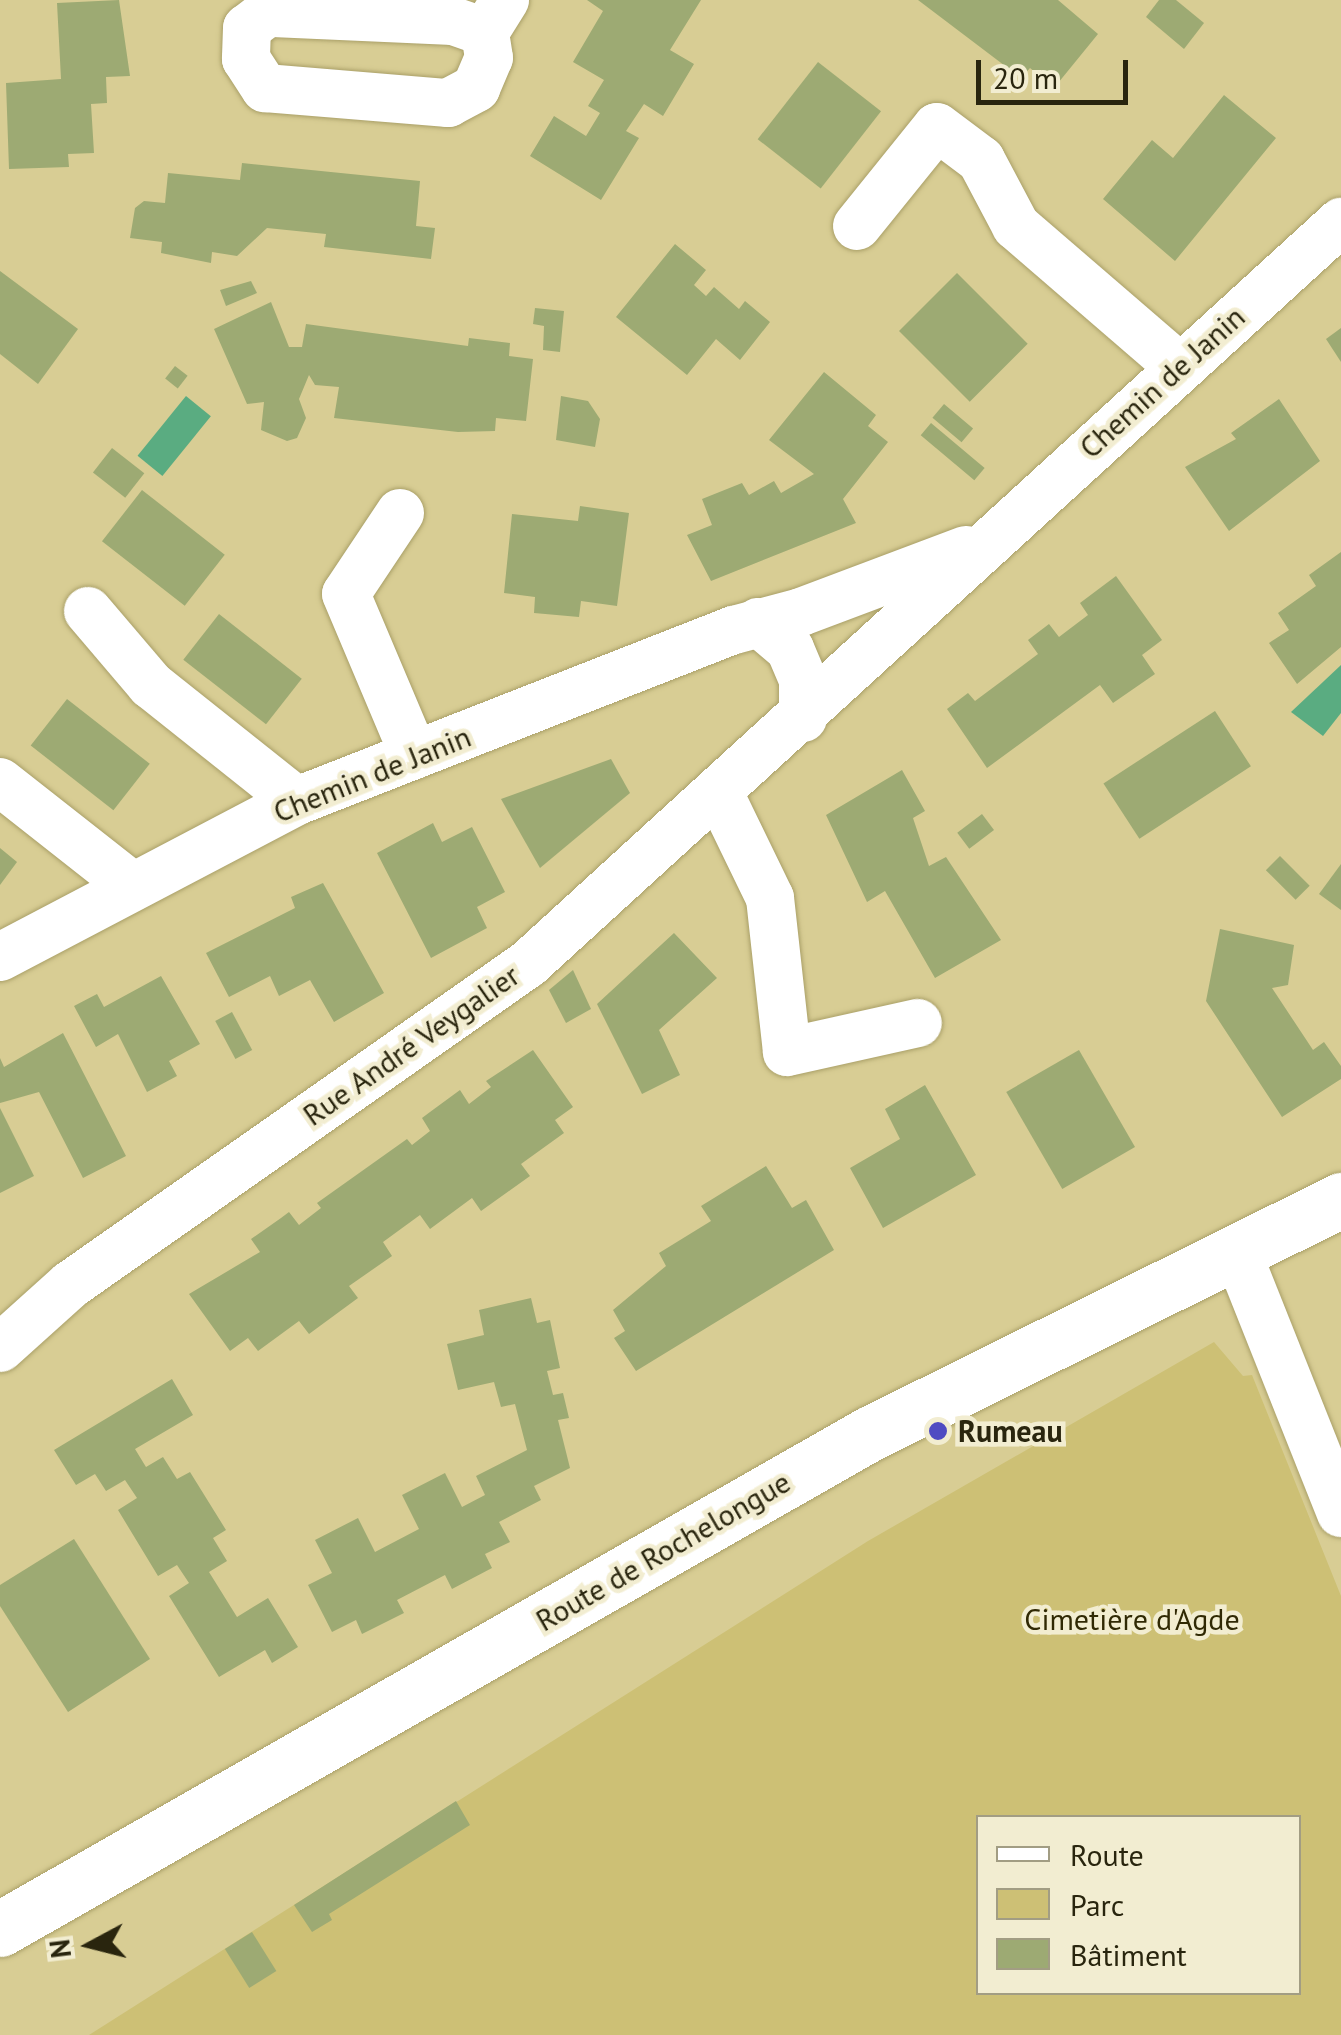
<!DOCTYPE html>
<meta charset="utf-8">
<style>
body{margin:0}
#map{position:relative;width:1341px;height:2035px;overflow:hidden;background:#d8cd94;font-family:"PT Sans",sans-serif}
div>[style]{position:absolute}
.green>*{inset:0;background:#cdc075}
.water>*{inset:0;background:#5aac81;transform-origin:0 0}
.building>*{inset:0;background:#9daa73;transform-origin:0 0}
.roads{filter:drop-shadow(0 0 2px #aaa068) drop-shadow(0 0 2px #aaa068)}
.minor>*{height:48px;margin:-24px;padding:0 24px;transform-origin:24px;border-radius:24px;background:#fff}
.secondary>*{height:55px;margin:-27.5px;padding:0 27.5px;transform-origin:27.5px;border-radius:27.5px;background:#fff}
.dots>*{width:28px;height:28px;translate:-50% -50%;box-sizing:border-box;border:5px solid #f2edd1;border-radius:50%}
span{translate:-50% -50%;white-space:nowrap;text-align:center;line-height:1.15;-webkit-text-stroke:9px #f2edd1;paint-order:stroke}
.street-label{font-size:30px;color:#29250e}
.poi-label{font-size:30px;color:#29250e;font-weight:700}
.left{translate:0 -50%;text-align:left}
.park-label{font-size:30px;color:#302904}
.legend{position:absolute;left:976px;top:1815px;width:325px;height:180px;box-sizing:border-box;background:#f2edd1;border:2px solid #a29d83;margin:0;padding:12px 18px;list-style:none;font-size:30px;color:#29250e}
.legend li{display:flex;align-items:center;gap:20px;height:50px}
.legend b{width:50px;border:2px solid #a29d83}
.north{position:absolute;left:40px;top:1895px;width:100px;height:100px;-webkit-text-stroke:8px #f2edd1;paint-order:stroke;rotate:263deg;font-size:28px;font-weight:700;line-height:40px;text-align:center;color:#29250e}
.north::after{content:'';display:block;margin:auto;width:35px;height:45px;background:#29250e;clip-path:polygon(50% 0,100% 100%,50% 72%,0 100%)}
.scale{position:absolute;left:976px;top:60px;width:152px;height:45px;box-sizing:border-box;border:5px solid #29250e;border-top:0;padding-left:12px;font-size:30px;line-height:35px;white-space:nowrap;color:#29250e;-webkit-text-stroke:8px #f2edd1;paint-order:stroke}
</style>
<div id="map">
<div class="green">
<div style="clip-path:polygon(evenodd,1214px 1342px,1243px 1376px,1252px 1375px,1341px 1596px,1341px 2035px,89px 2035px,868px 1541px,1214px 1342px,978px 1818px,1298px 1818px,1298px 1992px,978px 1992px,978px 1818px)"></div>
</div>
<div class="water">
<div style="left:186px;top:396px;width:32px;height:77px;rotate:39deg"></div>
<div style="clip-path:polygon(1341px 665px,1341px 713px,1323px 736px,1291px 712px)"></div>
</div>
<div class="building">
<div style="clip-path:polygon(119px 0,130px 76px,106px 77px,107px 103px,91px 104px,94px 153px,68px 154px,69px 167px,9px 169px,6px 83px,61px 79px,57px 3px)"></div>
<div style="clip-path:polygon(587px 0,701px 0,670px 50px,694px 64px,663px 116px,644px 104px,626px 131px,639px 138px,601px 200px,530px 156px,554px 116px,586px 136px,600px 113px,588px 106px,604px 80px,573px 62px,603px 11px)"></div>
<div style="clip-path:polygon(918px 0,1058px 0,1098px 34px,1054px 88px,1030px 68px,1021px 78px)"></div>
<div style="clip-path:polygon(1159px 0,1176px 0,1204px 23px,1184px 49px,1146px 17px)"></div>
<div style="left:818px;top:62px;width:80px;height:98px;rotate:38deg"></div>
<div style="clip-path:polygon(1224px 95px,1276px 138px,1175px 261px,1103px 199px,1152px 140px,1173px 158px)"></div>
<div style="clip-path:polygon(242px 163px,420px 181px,416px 226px,435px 228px,431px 259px,324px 247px,326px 234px,267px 228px,237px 256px,212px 252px,211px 263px,161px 253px,162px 242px,130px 238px,135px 208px,144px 201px,165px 203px,168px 173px,240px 180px)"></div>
<div style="clip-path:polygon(675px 244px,706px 270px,694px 285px,706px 296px,714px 287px,739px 309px,745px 301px,770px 322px,740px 360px,716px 339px,687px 375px,616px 317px)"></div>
<div style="clip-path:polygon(0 271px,78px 329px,38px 384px,0 354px)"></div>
<div style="left:957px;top:273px;width:100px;height:82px;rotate:45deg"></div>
<div style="clip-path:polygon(251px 281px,257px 293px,226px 306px,220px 290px)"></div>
<div style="clip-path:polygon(271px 302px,289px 347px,302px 347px,306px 324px,468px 346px,469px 338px,510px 343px,509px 356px,533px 359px,526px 421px,496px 418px,495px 431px,458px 432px,334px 418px,339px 387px,315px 385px,309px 375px,299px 399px,306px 418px,297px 438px,287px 441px,261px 430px,264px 402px,247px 404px,214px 329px)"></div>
<div style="clip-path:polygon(535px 308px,564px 311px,560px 352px,543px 350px,544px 326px,533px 324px)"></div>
<div style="clip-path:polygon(1341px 328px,1341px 362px,1326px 339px)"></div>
<div style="left:175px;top:366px;width:16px;height:16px;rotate:38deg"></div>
<div style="clip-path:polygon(824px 372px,876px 415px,868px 426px,888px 442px,843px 499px,856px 523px,711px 581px,687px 535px,712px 525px,702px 499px,742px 483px,749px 495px,774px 481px,781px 493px,814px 474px,769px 440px)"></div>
<div style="clip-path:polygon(561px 396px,588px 401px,600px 419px,595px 447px,556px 440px)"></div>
<div style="clip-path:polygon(1279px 399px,1320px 461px,1229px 531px,1185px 467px,1236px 439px,1231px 433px)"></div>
<div style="left:944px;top:404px;width:38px;height:18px;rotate:40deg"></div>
<div style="left:931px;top:423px;width:70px;height:16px;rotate:40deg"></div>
<div style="left:112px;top:448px;width:41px;height:31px;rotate:38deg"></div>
<div style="left:142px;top:490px;width:105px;height:65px;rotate:38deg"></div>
<div style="clip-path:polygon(580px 506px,629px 513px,617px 606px,581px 601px,579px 617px,534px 613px,535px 597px,504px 593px,512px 514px,578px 521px)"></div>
<div style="clip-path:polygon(1341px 552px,1341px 647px,1297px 684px,1269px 643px,1289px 630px,1278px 613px,1316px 586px,1309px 575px)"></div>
<div style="clip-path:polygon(1116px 576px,1162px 640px,1142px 655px,1155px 674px,1113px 703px,1100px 685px,987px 768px,947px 709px,968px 693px,975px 701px,1038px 654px,1028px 640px,1049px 624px,1059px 637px,1088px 615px,1080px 603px)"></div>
<div style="left:219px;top:614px;width:105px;height:58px;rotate:38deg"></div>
<div style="left:67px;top:699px;width:105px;height:59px;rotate:38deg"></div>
<div style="left:1215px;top:711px;width:66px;height:133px;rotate:57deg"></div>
<div style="clip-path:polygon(611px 759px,630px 793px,540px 868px,501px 799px)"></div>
<div style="clip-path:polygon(902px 770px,925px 811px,913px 818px,929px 866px,946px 857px,1001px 940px,935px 978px,885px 891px,867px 902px,826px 815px)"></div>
<div style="left:982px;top:814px;width:20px;height:31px;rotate:53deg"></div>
<div style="clip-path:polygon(433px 823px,442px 842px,472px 827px,505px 892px,477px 907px,487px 928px,431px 958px,377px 853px)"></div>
<div style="clip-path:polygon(0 848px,17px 862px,0 885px)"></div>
<div style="left:1280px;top:856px;width:42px;height:20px;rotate:45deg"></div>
<div style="clip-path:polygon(1341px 864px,1341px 910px,1319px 894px)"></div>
<div style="clip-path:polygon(323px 883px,384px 993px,334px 1022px,310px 980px,279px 996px,270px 976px,229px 997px,206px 953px,295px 908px,291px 897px)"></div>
<div style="clip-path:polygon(1220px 929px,1294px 945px,1288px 985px,1272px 988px,1313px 1050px,1324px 1042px,1341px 1066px,1341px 1079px,1282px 1117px,1206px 1001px)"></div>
<div style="clip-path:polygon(674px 933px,717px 978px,659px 1030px,680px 1075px,642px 1094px,597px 1004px)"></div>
<div style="clip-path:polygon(573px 970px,591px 1009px,566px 1023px,549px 990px)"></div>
<div style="clip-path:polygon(161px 976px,200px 1044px,169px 1061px,177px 1076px,147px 1092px,118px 1034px,96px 1047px,74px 1006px,97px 994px,104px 1007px)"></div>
<div style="left:232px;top:1012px;width:43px;height:19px;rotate:62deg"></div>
<div style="clip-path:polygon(63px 1033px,126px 1156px,83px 1178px,39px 1092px,0 1103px,0 1058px,4px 1067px)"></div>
<div style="clip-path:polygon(533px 1050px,573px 1107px,555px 1120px,564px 1133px,521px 1164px,530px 1176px,481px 1211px,472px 1198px,430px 1229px,420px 1215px,383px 1242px,392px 1256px,349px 1286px,358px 1298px,309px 1334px,299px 1321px,258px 1351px,248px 1338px,230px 1351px,189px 1294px,260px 1252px,251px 1239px,281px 1218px,289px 1212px,299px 1225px,321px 1208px,317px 1203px,407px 1139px,412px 1145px,430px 1131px,422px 1118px,430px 1112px,460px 1090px,469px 1104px,491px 1087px,486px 1081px)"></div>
<div style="left:1079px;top:1050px;width:112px;height:84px;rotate:60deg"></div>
<div style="clip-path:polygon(925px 1085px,976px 1175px,883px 1228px,850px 1168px,900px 1139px,885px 1109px)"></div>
<div style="clip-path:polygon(0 1108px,34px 1176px,0 1193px)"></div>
<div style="clip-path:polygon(766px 1166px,792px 1208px,806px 1200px,834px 1250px,636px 1371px,614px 1338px,625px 1331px,613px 1310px,666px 1266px,659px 1253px,711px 1221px,701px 1206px)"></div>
<div style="clip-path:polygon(531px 1298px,537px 1323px,550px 1320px,560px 1368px,547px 1371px,553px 1395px,563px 1393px,569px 1418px,558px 1420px,570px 1468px,534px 1486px,541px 1500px,499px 1522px,510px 1542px,485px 1554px,492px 1568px,452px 1589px,445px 1575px,397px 1600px,404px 1613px,362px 1634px,356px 1620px,332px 1632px,308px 1585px,332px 1573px,315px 1540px,358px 1518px,375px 1552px,419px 1529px,402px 1495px,445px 1473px,462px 1507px,485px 1495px,476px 1476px,527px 1450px,515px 1404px,501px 1407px,494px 1382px,458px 1390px,447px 1344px,484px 1335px,479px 1310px)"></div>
<div style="clip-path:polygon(172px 1379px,193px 1415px,135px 1449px,146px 1467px,163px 1457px,177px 1479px,190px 1472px,226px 1530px,213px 1538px,227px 1561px,209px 1572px,237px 1617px,268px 1598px,298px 1647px,272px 1663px,265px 1650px,219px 1677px,169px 1596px,189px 1583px,177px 1565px,158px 1576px,118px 1510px,137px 1498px,125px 1480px,106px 1491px,95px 1474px,76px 1485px,54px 1450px)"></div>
<div style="clip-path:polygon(74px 1539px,150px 1659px,68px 1712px,0 1606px,0 1585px)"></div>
<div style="clip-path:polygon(456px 1801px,470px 1825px,329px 1914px,332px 1920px,312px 1932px,294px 1905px)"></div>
<div style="left:252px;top:1932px;width:46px;height:32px;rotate:58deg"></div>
</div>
<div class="roads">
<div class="minor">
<div style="left:485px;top:32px;width:34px;rotate:-161deg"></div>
<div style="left:453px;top:21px;width:186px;rotate:-177.5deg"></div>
<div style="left:267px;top:13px;width:25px;rotate:143deg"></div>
<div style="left:247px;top:28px;width:31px;rotate:92deg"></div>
<div style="left:246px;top:59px;width:35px;rotate:57deg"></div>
<div style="left:265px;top:88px;width:184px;rotate:4.7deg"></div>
<div style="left:448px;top:103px;width:32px;rotate:-28deg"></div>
<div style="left:476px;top:88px;width:33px;rotate:-67deg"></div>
<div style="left:489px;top:58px;width:26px;rotate:-99deg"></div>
<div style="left:485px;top:32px;width:38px;rotate:-58deg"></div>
<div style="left:857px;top:226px;width:127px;rotate:-51.1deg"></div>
<div style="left:937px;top:127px;width:55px;rotate:36.9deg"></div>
<div style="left:981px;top:160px;width:75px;rotate:62.1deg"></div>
<div style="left:1016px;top:226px;width:214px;rotate:40.8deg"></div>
<div style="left:400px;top:513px;width:97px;rotate:123.7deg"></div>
<div style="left:346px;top:594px;width:175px;rotate:67.1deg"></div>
<div style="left:88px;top:611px;width:97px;rotate:49.6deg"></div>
<div style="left:151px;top:685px;width:186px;rotate:38.5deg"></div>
<div style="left:758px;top:622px;width:42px;rotate:40.2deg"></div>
<div style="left:790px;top:649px;width:34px;rotate:67deg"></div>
<div style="left:803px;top:680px;width:38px;rotate:90deg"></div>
<div style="left:0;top:782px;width:168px;rotate:38.2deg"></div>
<div style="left:719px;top:793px;width:117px;rotate:64.1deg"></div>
<div style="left:770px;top:898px;width:155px;rotate:83.7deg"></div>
<div style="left:787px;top:1052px;width:134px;rotate:-12.5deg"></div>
<div style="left:0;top:957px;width:335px;rotate:-27.7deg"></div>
<div style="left:297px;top:801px;width:469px;rotate:-21.4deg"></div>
<div style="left:734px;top:630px;width:69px;rotate:-15deg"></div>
<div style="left:801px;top:612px;width:176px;rotate:-20.6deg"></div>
<div style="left:1237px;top:1252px;width:281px;rotate:68.3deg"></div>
<div style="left:0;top:1348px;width:94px;rotate:-42deg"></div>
<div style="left:70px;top:1285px;width:559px;rotate:-35.03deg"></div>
<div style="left:528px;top:964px;width:1101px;rotate:-42.39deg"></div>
</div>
<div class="secondary">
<div style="left:0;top:1929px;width:1000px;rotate:-29.67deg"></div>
<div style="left:869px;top:1434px;width:527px;rotate:-26.37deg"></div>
</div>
</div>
<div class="dots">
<div style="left:938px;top:1431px;background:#4f4bc2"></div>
</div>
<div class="street-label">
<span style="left:1162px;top:382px;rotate:-42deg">Chemin de Janin</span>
<span style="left:372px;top:774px;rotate:-22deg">Chemin de Janin</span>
<span style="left:411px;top:1045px;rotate:-35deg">Rue André Veygalier</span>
<span style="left:663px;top:1551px;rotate:-30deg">Route de Rochelongue</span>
</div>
<div class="poi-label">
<span class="left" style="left:958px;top:1431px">Rumeau</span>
</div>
<div class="park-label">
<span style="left:1132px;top:1619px">Cimetière d'Agde</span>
</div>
<ul class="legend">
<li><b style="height:12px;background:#fff"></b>Route</li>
<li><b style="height:28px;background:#cdc075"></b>Parc</li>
<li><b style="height:28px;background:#9daa73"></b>Bâtiment</li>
</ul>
<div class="north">N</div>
<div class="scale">20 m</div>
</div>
